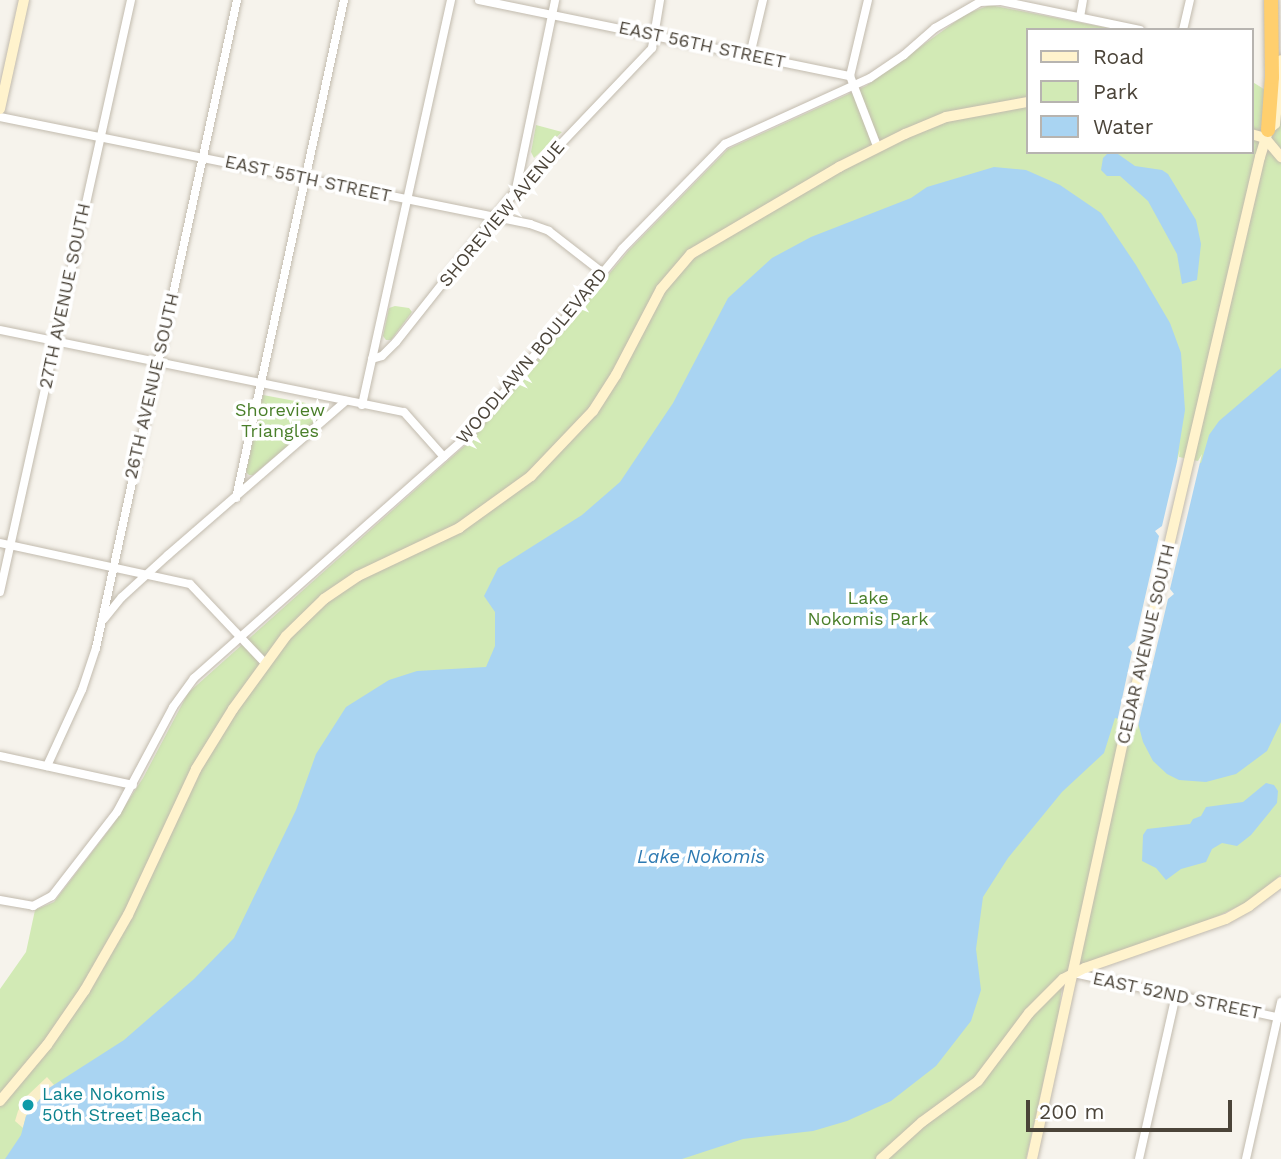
<!DOCTYPE html>
<style>
body{margin:0}
#map{position:relative;width:1281px;height:1159px;overflow:hidden;background:#f6f3ec;font-family:"Work Sans",sans-serif}
div>[style]{position:absolute}
.green>*{inset:0;background:#d2eab5}
.sand>*{inset:0;background:#f9efc9}
.water>*{inset:0;background:#a9d4f2}
.pier>*{inset:0;background:#f6f3ec}
.roads{filter:drop-shadow(0 0 2px #c2bbae) drop-shadow(0 0 2px #c2bbae)}
.street>*{height:8px;margin:-4px;padding:0 4px;transform-origin:4px;border-radius:4px;background:#fff}
.secondary>*{height:10px;margin:-5px;padding:0 5px;transform-origin:5px;border-radius:5px;background:#fff3cd}
.highway>*{height:14px;margin:-7px;padding:0 7px;transform-origin:7px;border-radius:7px;background:#ffcf6e}
.dots>*{width:19px;height:19px;translate:-50% -50%;box-sizing:border-box;border:4px solid #fff;border-radius:50%}
span{translate:-50% -50%;white-space:nowrap;text-align:center;line-height:1.15;-webkit-text-stroke:7px #fff;paint-order:stroke}
.street-label{font-size:18px;color:#4b4439}
.park-label{font-size:18px;color:#4a7f2a}
.culture-label{font-size:18px;color:#0d838f}
.left{translate:0 -50%;text-align:left}
.water-label{font-size:19px;color:#2e7ab2;font-style:italic}
.legend{position:absolute;left:1026px;top:28px;width:228px;height:126px;box-sizing:border-box;background:#fff;border:2px solid #b7b4b0;margin:0;padding:9px 12px;list-style:none;font-size:21px;color:#4b4439}
.legend li{display:flex;align-items:center;gap:14px;height:35px}
.legend b{width:35px;border:2px solid #b7b4b0}
.scale{position:absolute;left:1026px;top:1100px;width:206px;height:32px;box-sizing:border-box;border:4px solid #4b4439;border-top:0;padding-left:9px;font-size:21px;line-height:24px;white-space:nowrap;color:#4b4439;-webkit-text-stroke:5px #fff;paint-order:stroke}
</style>
<div id="map">
<div class="green">
<div style="clip-path:polygon(990px 5px,1118px 30px,1027px 30px,1027px 152px,1251px 152px,1251px 81px,1267px 91px,1281px 94px,1281px 875px,1245px 903px,1218px 916px,1063px 976px,1059px 1013px,1026px 1159px,0 1159px,0 989px,26px 952px,35px 910px,54px 902px,112px 826px,143px 778px,188px 693px,471px 440px,629px 250px,728px 149px,866px 86px,966px 14px)"></div>
<div style="clip-path:polygon(536px 125px,562px 132px,534px 158px,531px 152px)"></div>
<div style="clip-path:polygon(395px 306px,409px 308px,412px 312px,391px 340px,386px 340px,383px 336px,389px 308px)"></div>
<div style="clip-path:polygon(263px 395px,327px 407px,329px 411px,253px 475px,249px 475px,246px 472px)"></div>
</div>
<div class="sand">
<div style="clip-path:polygon(47px 1077px,54px 1085px,26px 1116px,23px 1128px,15px 1121px,18px 1111px,28px 1095px)"></div>
</div>
<div class="water">
<div style="clip-path:polygon(1109px 152px,1118px 154px,1135px 166px,1162px 170px,1168px 174px,1196px 220px,1201px 244px,1197px 280px,1182px 284px,1177px 254px,1148px 201px,1120px 176px,1107px 176px,1101px 170px,1103px 158px)"></div>
<div style="clip-path:polygon(994px 167px,1026px 170px,1060px 185px,1101px 213px,1136px 265px,1170px 323px,1181px 353px,1185px 410px,1177px 460px,1201px 463px,1209px 435px,1219px 421px,1281px 368px,1281px 722px,1267px 751px,1236px 774px,1206px 782px,1179px 780px,1167px 774px,1153px 761px,1143px 742px,1138px 723px,1115px 718px,1104px 753px,1062px 792px,1008px 858px,983px 897px,976px 949px,981px 990px,971px 1021px,936px 1066px,891px 1101px,847px 1121px,813px 1131px,743px 1139px,682px 1159px,5px 1159px,21px 1135px,26px 1116px,49px 1088px,124px 1040px,194px 979px,234px 938px,296px 810px,316px 754px,346px 707px,389px 680px,417px 671px,486px 667px,495px 646px,495px 612px,484px 596px,498px 568px,582px 515px,620px 482px,673px 403px,728px 298px,772px 258px,811px 237px,911px 198px,927px 187px)"></div>
<div style="clip-path:polygon(1266px 783px,1274px 785px,1278px 791px,1277px 803px,1251px 835px,1237px 846px,1222px 843px,1212px 849px,1206px 862px,1181px 869px,1166px 880px,1156px 868px,1142px 861px,1143px 835px,1147px 829px,1190px 824px,1193px 819px,1201px 816px,1206px 807px,1243px 802px)"></div>
</div>
<div class="pier">
<div style="clip-path:polygon(1180px 449px,1179px 457px,1198px 461px,1202px 454px,1170px 589px,1174px 594px,1168px 599px,1137px 730px,1136px 726px,1117px 721px,1114px 736px,1132px 652px,1128px 647px,1135px 641px,1159px 536px,1155px 531px,1162px 526px)"></div>
</div>
<div class="roads">
<div class="street">
<div style="left:479px;top:0;width:379px;rotate:11.6deg"></div>
<div style="left:868px;top:0;width:78px;rotate:103.3deg"></div>
<div style="left:850px;top:76px;width:75px;rotate:68.9deg"></div>
<div style="left:1080px;top:17px;width:17px;rotate:-80deg"></div>
<div style="left:1183px;top:30px;width:31px;rotate:-77deg"></div>
<div style="left:750px;top:55px;width:57px;rotate:-76.7deg"></div>
<div style="left:0;top:117px;width:541px;rotate:11.41deg"></div>
<div style="left:530px;top:224px;width:20px;rotate:20deg"></div>
<div style="left:549px;top:231px;width:68px;rotate:37.9deg"></div>
<div style="left:516px;top:189px;width:193px;rotate:-78.3deg"></div>
<div style="left:0;top:330px;width:412px;rotate:11.5deg"></div>
<div style="left:404px;top:412px;width:60px;rotate:48.4deg"></div>
<div style="left:372px;top:359px;width:10px;rotate:-17deg"></div>
<div style="left:382px;top:356px;width:20px;rotate:-45deg"></div>
<div style="left:396px;top:342px;width:191px;rotate:-51.6deg"></div>
<div style="left:515px;top:192px;width:199px;rotate:-46.4deg"></div>
<div style="left:652px;top:48px;width:49px;rotate:-80.5deg"></div>
<div style="left:362px;top:405px;width:415px;rotate:-77.6deg"></div>
<div style="left:236px;top:498px;width:510px;rotate:-77.76deg"></div>
<div style="left:0;top:543px;width:194px;rotate:12.2deg"></div>
<div style="left:190px;top:584px;width:109px;rotate:46.5deg"></div>
<div style="left:0;top:592px;width:606px;rotate:-77.52deg"></div>
<div style="left:104px;top:619px;width:28px;rotate:-51deg"></div>
<div style="left:122px;top:597px;width:62px;rotate:-42.4deg"></div>
<div style="left:168px;top:555px;width:235px;rotate:-40.9deg"></div>
<div style="left:0;top:756px;width:136px;rotate:12.3deg"></div>
<div style="left:47px;top:766px;width:84px;rotate:-65.3deg"></div>
<div style="left:82px;top:690px;width:44px;rotate:-71.6deg"></div>
<div style="left:96px;top:648px;width:663px;rotate:-77.72deg"></div>
<div style="left:0;top:900px;width:34px;rotate:10deg"></div>
<div style="left:33px;top:906px;width:21px;rotate:-28deg"></div>
<div style="left:52px;top:896px;width:106px;rotate:-52.3deg"></div>
<div style="left:117px;top:812px;width:119px;rotate:-61.9deg"></div>
<div style="left:173px;top:707px;width:36px;rotate:-54deg"></div>
<div style="left:194px;top:678px;width:366px;rotate:-41.5deg"></div>
<div style="left:468px;top:436px;width:242px;rotate:-50.5deg"></div>
<div style="left:622px;top:249px;width:147px;rotate:-45.6deg"></div>
<div style="left:725px;top:144px;width:159px;rotate:-24.5deg"></div>
<div style="left:870px;top:78px;width:41px;rotate:-34.1deg"></div>
<div style="left:904px;top:55px;width:41px;rotate:-41.1deg"></div>
<div style="left:935px;top:28px;width:52px;rotate:-30deg"></div>
<div style="left:980px;top:2px;width:21px;rotate:-3deg"></div>
<div style="left:1001px;top:1px;width:142px;rotate:11.8deg"></div>
<div style="left:1073px;top:973px;width:213px;rotate:12.2deg"></div>
<div style="left:1139px;top:1159px;width:168px;rotate:-77.3deg"></div>
<div style="left:1246px;top:1159px;width:161px;rotate:-77.4deg"></div>
</div>
<div class="secondary">
<div style="left:0;top:109px;width:112px;rotate:-77.6deg"></div>
<div style="left:1251px;top:134px;width:15px;rotate:16deg"></div>
<div style="left:1265px;top:138px;width:25px;rotate:50deg"></div>
<div style="left:0;top:1101px;width:73px;rotate:-50deg"></div>
<div style="left:47px;top:1045px;width:67px;rotate:-55.4deg"></div>
<div style="left:85px;top:990px;width:86px;rotate:-60.2deg"></div>
<div style="left:128px;top:915px;width:161px;rotate:-65deg"></div>
<div style="left:196px;top:769px;width:70px;rotate:-58.3deg"></div>
<div style="left:233px;top:709px;width:90px;rotate:-54deg"></div>
<div style="left:286px;top:636px;width:53px;rotate:-44.2deg"></div>
<div style="left:324px;top:599px;width:41px;rotate:-34.1deg"></div>
<div style="left:358px;top:576px;width:112px;rotate:-25.4deg"></div>
<div style="left:459px;top:528px;width:89px;rotate:-35.8deg"></div>
<div style="left:531px;top:476px;width:90px;rotate:-46.4deg"></div>
<div style="left:593px;top:411px;width:43px;rotate:-57.4deg"></div>
<div style="left:616px;top:375px;width:97px;rotate:-62.4deg"></div>
<div style="left:661px;top:289px;width:46px;rotate:-49.4deg"></div>
<div style="left:691px;top:254px;width:172px;rotate:-30.4deg"></div>
<div style="left:839px;top:167px;width:74px;rotate:-26.6deg"></div>
<div style="left:905px;top:134px;width:44px;rotate:-22.5deg"></div>
<div style="left:946px;top:117px;width:82px;rotate:-10.5deg"></div>
<div style="left:881px;top:1159px;width:55px;rotate:-42.1deg"></div>
<div style="left:922px;top:1122px;width:69px;rotate:-36.2deg"></div>
<div style="left:978px;top:1081px;width:85px;rotate:-53.1deg"></div>
<div style="left:1029px;top:1013px;width:48px;rotate:-45deg"></div>
<div style="left:1063px;top:979px;width:25px;rotate:-27deg"></div>
<div style="left:1085px;top:968px;width:149px;rotate:-19.2deg"></div>
<div style="left:1226px;top:919px;width:26px;rotate:-29deg"></div>
<div style="left:1249px;top:906px;width:40px;rotate:-37deg"></div>
<div style="left:1032px;top:1159px;width:431px;rotate:-77.7deg"></div>
<div style="left:1124px;top:738px;width:597px;rotate:-76.83deg"></div>
<div style="left:1260px;top:157px;width:28px;rotate:-73deg"></div>
<div style="left:1268px;top:130px;width:9px;rotate:-41deg"></div>
<div style="left:1275px;top:124px;width:64px;rotate:-84.6deg"></div>
</div>
<div class="highway">
<div style="left:1268px;top:130px;width:53px;rotate:-85.7deg"></div>
<div style="left:1272px;top:77px;width:77px;rotate:-90.7deg"></div>
</div>
</div>
<div class="dots">
<div style="left:28px;top:1105px;background:#0f9aa8"></div>
</div>
<div class="street-label">
<span style="left:702px;top:45px;rotate:12deg">EAST 56TH STREET</span>
<span style="left:308px;top:179px;rotate:12deg">EAST 55TH STREET</span>
<span style="left:502px;top:214px;rotate:-50deg">SHOREVIEW AVENUE</span>
<span style="left:65px;top:296px;rotate:-78deg">27TH AVENUE SOUTH</span>
<span style="left:532px;top:356px;rotate:-50deg">WOODLAWN BOULEVARD</span>
<span style="left:152px;top:386px;rotate:-77deg">26TH AVENUE SOUTH</span>
<span style="left:1146px;top:644px;rotate:-77deg">CEDAR AVENUE SOUTH</span>
<span style="left:1177px;top:996px;rotate:12deg">EAST 52ND STREET</span>
</div>
<div class="park-label">
<span style="left:280px;top:421px">Shoreview<br>Triangles</span>
<span style="left:868px;top:609px">Lake<br>Nokomis Park</span>
</div>
<div class="culture-label">
<span class="left" style="left:42px;top:1105px">Lake Nokomis<br>50th Street Beach</span>
</div>
<div class="water-label">
<span style="left:701px;top:857px">Lake Nokomis</span>
</div>
<ul class="legend">
<li><b style="height:9px;background:#fff3cd"></b>Road</li>
<li><b style="height:19px;background:#d2eab5"></b>Park</li>
<li><b style="height:19px;background:#a9d4f2"></b>Water</li>
</ul>
<div class="scale">200 m</div>
</div>
